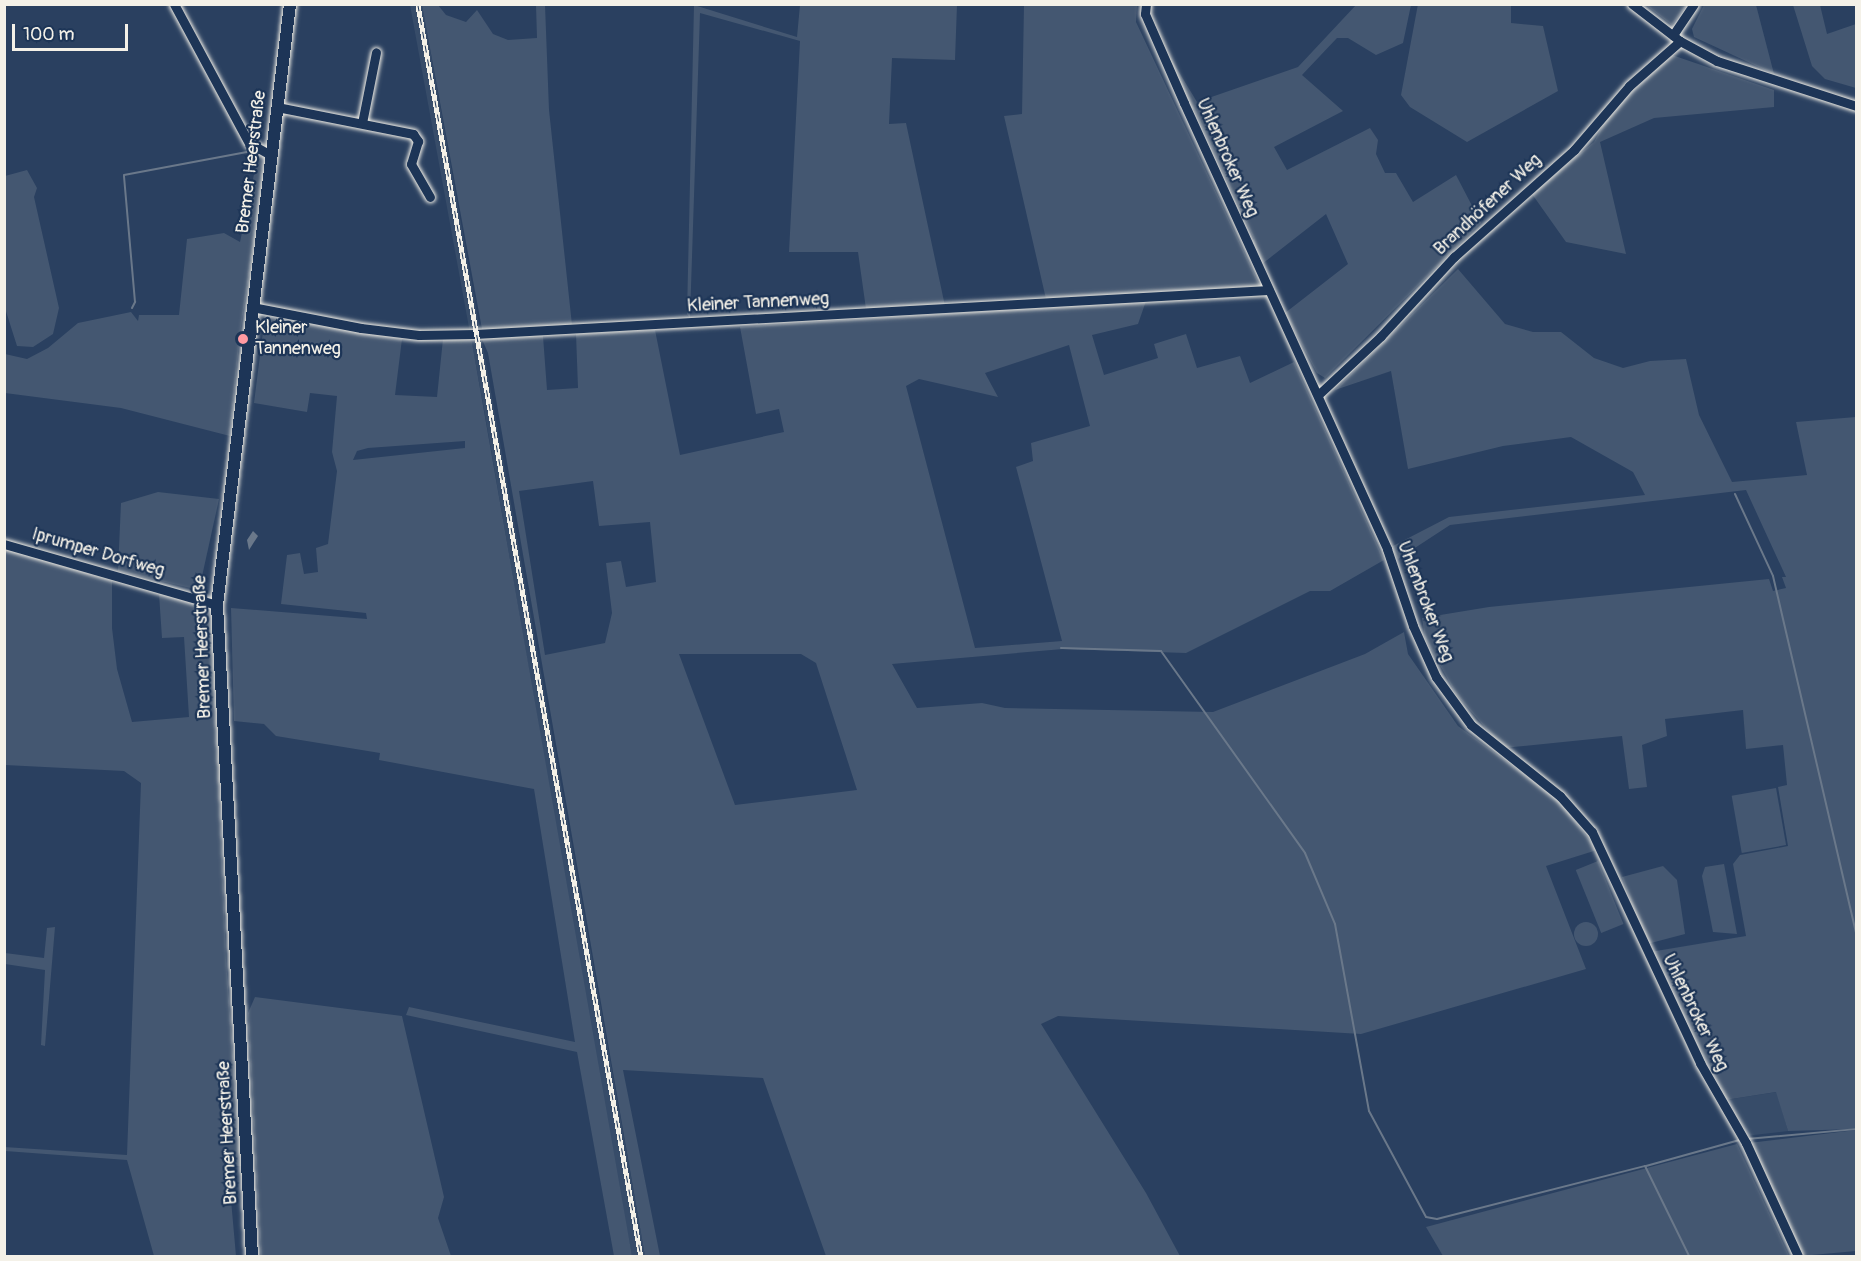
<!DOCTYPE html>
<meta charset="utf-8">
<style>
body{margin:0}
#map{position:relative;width:1861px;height:1261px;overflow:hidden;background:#2a4060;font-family:Pangolin,sans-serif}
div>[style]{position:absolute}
.built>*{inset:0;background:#374c69}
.green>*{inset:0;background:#445771;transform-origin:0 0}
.round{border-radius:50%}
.water>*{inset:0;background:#6a788a}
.stream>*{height:2px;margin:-1px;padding:0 1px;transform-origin:1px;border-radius:1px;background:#6a788a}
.roads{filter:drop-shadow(0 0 2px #f4f1e8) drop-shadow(0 0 2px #f4f1e8)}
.minor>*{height:9px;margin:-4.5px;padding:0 4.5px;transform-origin:4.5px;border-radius:4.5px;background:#1d3557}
.major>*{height:12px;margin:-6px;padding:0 6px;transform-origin:6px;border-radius:6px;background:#1d3557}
.rail>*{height:4.5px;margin-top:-2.25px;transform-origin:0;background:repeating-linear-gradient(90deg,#1d3557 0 7px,#f4f1e8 0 14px);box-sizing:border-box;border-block:2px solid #f4f1e8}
.dots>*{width:16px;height:16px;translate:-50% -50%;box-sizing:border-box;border:3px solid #1d3557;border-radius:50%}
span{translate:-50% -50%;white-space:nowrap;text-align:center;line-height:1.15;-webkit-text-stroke:4.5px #1d3557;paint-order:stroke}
.street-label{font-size:18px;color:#f4f1e8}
.poi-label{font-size:18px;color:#f4f1e8}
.left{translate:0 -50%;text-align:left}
.frame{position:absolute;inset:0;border:6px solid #f4f1e8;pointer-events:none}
.scale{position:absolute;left:12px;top:24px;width:116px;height:27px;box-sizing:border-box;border:3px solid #f4f1e8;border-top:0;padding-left:8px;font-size:18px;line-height:21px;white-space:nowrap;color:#f4f1e8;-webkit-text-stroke:4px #1d3557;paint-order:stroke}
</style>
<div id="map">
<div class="built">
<div style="clip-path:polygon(410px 5px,422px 5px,645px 1256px,632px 1256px,617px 1182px,485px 415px)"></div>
<div style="clip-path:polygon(1777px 1092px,1788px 1131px,1745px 1136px,1725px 1100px)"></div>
</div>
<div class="green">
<div style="clip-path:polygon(1418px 4px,1511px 5px,1511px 23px,1543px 26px,1558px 91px,1467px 142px,1410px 107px,1401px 95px)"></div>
<div style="clip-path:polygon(422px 5px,438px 5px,446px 15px,466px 22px,477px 10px,493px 34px,508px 40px,537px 38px,536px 5px,545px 5px,549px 110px,572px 325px,482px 329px)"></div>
<div style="clip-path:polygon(694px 5px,797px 37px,800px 5px,957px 5px,955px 60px,892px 58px,889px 124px,906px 123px,945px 306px,866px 309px,858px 252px,789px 252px,800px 41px,700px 13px,690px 318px,687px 314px)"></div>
<div style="clip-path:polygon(1024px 5px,1137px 5px,1136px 22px,1260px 286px,1046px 299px,1004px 116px,1022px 114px)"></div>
<div style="clip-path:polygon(1356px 5px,1411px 5px,1403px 43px,1376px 55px,1348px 38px,1337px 38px,1302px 75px,1343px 111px,1274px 147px,1287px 170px,1370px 128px,1378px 140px,1376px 154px,1385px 173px,1396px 173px,1413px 202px,1456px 175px,1481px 223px,1325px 378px,1317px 373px,1285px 313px,1348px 264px,1326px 214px,1262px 264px,1251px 242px,1254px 239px,1194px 109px,1187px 107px,1159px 39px,1197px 102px,1298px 67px)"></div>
<div style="clip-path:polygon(1646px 5px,1687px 5px,1672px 25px)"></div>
<div style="clip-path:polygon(1704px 5px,1756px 5px,1774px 74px,1694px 37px,1692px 29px)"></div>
<div style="clip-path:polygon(1793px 5px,1820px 5px,1827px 34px,1856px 24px,1856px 88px,1825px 79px,1812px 66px)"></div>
<div style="clip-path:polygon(1672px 55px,1774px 90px,1774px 107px,1654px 118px,1600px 142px,1626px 254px,1566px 242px,1532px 194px,1594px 142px,1611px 111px)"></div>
<div style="clip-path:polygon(253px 150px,267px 160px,240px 333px,230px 436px,121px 408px,5px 393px,4px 333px,5px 354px,27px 359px,48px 348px,78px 323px,131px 312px,138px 321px,139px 315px,179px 315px,187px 239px,224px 233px,240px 242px,257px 160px,248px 154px)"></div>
<div style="clip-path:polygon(27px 170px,37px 188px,34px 197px,59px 308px,53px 334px,33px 347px,17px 346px,4px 305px,5px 176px)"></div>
<div style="clip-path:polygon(1458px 269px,1505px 324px,1533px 332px,1561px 332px,1594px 358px,1623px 368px,1650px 361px,1686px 359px,1699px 415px,1732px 482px,1807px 475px,1796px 422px,1856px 417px,1856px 1129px,1788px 1131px,1776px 1092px,1725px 1100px,1650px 952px,1746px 936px,1733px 864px,1740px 855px,1788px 846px,1778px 787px,1787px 785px,1783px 745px,1746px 749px,1743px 710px,1665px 719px,1667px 736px,1642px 745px,1647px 787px,1629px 789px,1622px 736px,1503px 748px,1456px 694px,1425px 638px,1422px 618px,1489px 607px,1769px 579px,1773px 591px,1786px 588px,1782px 577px,1786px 577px,1746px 490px,1450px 525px,1398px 559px,1391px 547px,1449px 517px,1645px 495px,1633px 472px,1571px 437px,1503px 446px,1408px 469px,1391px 371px,1335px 390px)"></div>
<div style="clip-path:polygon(evenodd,1146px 301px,1138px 324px,1092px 335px,1104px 375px,1158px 358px,1154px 344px,1186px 334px,1197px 368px,1240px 356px,1250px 383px,1294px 362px,1384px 560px,1330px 591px,1310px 591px,1186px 653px,1063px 649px,892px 664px,917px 708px,982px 703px,1005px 708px,1213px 712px,1365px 654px,1404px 632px,1408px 654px,1458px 726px,1559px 800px,1597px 850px,1546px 866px,1586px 969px,1361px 1034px,1058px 1016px,1041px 1024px,1146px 1193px,1180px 1256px,826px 1256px,763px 1078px,623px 1070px,660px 1256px,645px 1256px,488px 353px,481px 337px,543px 336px,547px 390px,578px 388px,576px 334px,655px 330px,680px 455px,784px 432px,779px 409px,756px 414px,740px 327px,1146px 301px,1069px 345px,1090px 426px,1031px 443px,1033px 461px,1016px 467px,1062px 641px,975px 648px,906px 386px,919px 379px,998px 397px,985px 373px,1069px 345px,1146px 301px,593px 481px,599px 526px,650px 522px,656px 582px,626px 587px,621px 561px,606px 563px,612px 613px,605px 643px,545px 655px,519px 491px,593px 481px,1146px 301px,679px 654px,801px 654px,816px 663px,857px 790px,735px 805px,679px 654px)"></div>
<div style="clip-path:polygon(evenodd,265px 316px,402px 339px,395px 395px,437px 397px,443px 339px,471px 337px,632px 1256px,614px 1256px,577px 1052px,406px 1015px,409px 1007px,575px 1042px,534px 789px,379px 760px,380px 753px,276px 736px,264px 724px,234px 721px,231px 608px,367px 619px,366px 613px,281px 604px,287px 555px,300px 553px,304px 574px,318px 572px,316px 548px,328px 544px,337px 471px,332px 452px,337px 396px,310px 393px,307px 412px,254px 403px,265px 316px,465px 441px,465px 448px,353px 460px,357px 451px,368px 448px,465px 441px)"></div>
<div style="clip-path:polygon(158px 492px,219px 499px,199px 590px,118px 571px,121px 503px)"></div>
<div style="clip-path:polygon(6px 549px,112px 581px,112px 628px,117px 669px,132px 722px,189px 717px,184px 637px,162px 638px,159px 594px,212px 608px,226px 960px,241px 1166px,228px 1166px,236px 1256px,154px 1256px,127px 1160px,5px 1151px,4px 1147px,127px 1155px,141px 783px,124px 771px,5px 765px)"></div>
<div style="left:1776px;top:788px;width:58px;height:45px;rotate:80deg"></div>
<div style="left:1598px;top:861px;width:68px;height:24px;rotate:68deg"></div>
<div style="clip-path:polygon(1724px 864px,1737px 934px,1713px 932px,1702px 876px,1705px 867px)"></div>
<div style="clip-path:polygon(1663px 866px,1677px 880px,1685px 934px,1647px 944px,1622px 877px)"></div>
<div class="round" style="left:1574px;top:922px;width:24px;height:24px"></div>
<div style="clip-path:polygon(55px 927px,45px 1046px,41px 1045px,45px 970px,5px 964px,5px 953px,44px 958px,47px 928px)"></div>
<div style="clip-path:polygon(255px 997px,402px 1016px,444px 1197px,438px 1218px,451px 1256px,261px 1256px,248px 1013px)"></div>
<div style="clip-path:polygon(1856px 1130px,1856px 1251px,1801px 1256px,1749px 1143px)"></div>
<div style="clip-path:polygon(1737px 1144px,1789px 1256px,1443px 1256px,1426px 1227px)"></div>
</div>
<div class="water">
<div style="clip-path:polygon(253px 531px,258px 536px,249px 550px,247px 540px)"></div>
</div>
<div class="stream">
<div style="left:132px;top:308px;width:7px;rotate:-63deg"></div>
<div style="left:135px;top:302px;width:127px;rotate:-95deg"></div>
<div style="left:124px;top:175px;width:125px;rotate:-10.6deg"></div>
<div style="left:1735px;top:494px;width:90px;rotate:65.1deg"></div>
<div style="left:1773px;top:576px;width:366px;rotate:76.9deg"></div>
<div style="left:1061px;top:648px;width:100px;rotate:1.7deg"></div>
<div style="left:1161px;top:651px;width:248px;rotate:54.5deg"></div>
<div style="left:1305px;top:853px;width:77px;rotate:67.1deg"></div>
<div style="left:1335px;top:924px;width:190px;rotate:79.7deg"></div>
<div style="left:1369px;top:1111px;width:120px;rotate:61.7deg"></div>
<div style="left:1426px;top:1217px;width:11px;rotate:10deg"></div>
<div style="left:1437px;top:1219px;width:215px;rotate:-14.3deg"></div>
<div style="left:1645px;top:1166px;width:100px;rotate:63.9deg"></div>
<div style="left:1747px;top:1139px;width:109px;rotate:-5.2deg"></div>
<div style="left:1646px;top:1166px;width:97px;rotate:-15.6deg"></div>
</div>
<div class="roads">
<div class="minor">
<div style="left:174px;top:4px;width:158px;rotate:61.7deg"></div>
<div style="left:249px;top:143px;width:25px;rotate:29deg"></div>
<div style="left:1146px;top:4px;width:10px;rotate:96deg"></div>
<div style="left:1145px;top:14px;width:97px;rotate:66.3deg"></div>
<div style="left:1184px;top:103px;width:490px;rotate:65.5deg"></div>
<div style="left:1387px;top:549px;width:81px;rotate:71.3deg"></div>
<div style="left:1413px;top:626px;width:56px;rotate:65.7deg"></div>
<div style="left:1436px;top:677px;width:59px;rotate:53.9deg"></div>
<div style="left:1471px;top:725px;width:114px;rotate:38.6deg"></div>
<div style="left:1560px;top:796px;width:48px;rotate:48.4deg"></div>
<div style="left:1592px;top:832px;width:255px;rotate:64.9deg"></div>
<div style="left:1700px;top:1063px;width:92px;rotate:60.1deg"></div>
<div style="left:1746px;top:1143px;width:124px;rotate:65.3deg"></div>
<div style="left:1632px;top:4px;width:61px;rotate:37.6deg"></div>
<div style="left:1680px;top:41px;width:42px;rotate:28.4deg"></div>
<div style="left:1717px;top:61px;width:146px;rotate:17.9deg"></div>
<div style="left:1673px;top:35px;width:37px;rotate:-56deg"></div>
<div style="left:277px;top:107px;width:139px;rotate:11.2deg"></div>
<div style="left:413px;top:134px;width:9px;rotate:54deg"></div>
<div style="left:418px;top:141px;width:24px;rotate:107deg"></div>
<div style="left:411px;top:164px;width:38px;rotate:60deg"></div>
<div style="left:362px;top:123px;width:72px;rotate:-78.8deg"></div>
<div style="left:252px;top:307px;width:111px;rotate:10.9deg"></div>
<div style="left:361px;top:328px;width:58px;rotate:6.9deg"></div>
<div style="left:419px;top:335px;width:56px;rotate:-1deg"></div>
<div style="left:475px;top:334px;width:795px;rotate:-3.17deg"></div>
<div style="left:1318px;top:395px;width:86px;rotate:-43.1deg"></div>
<div style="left:1381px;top:336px;width:108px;rotate:-47.3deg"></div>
<div style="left:1454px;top:257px;width:161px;rotate:-41.7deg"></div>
<div style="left:1574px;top:150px;width:84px;rotate:-49.3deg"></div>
<div style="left:1629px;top:86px;width:68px;rotate:-41.4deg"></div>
<div style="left:4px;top:544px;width:222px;rotate:16deg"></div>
</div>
<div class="major">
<div style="left:252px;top:1256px;width:652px;rotate:-93.08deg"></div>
<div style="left:217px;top:605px;width:605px;rotate:-83.07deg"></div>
</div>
</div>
<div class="rail">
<div style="left:418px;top:4px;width:1272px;rotate:79.9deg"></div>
</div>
<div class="dots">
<div style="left:243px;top:339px;background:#ff9aa2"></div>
</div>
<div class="street-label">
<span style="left:1227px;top:158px;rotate:66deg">Uhlenbroker Weg</span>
<span style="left:252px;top:162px;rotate:-83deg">Bremer Heerstraße</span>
<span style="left:1488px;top:205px;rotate:-43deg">Brandhöfener Weg</span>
<span style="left:758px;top:303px;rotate:-3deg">Kleiner Tannenweg</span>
<span style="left:98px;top:553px;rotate:16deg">Iprumper Dorfweg</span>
<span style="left:1425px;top:602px;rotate:69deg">Uhlenbroker Weg</span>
<span style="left:203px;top:647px;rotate:-92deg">Bremer Heerstraße</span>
<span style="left:1695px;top:1013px;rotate:64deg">Uhlenbroker Weg</span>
<span style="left:228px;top:1133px;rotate:-93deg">Bremer Heerstraße</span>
</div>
<div class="poi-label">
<span class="left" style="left:255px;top:339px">Kleiner<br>Tannenweg</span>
</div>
<div class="frame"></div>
<div class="scale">100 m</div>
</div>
